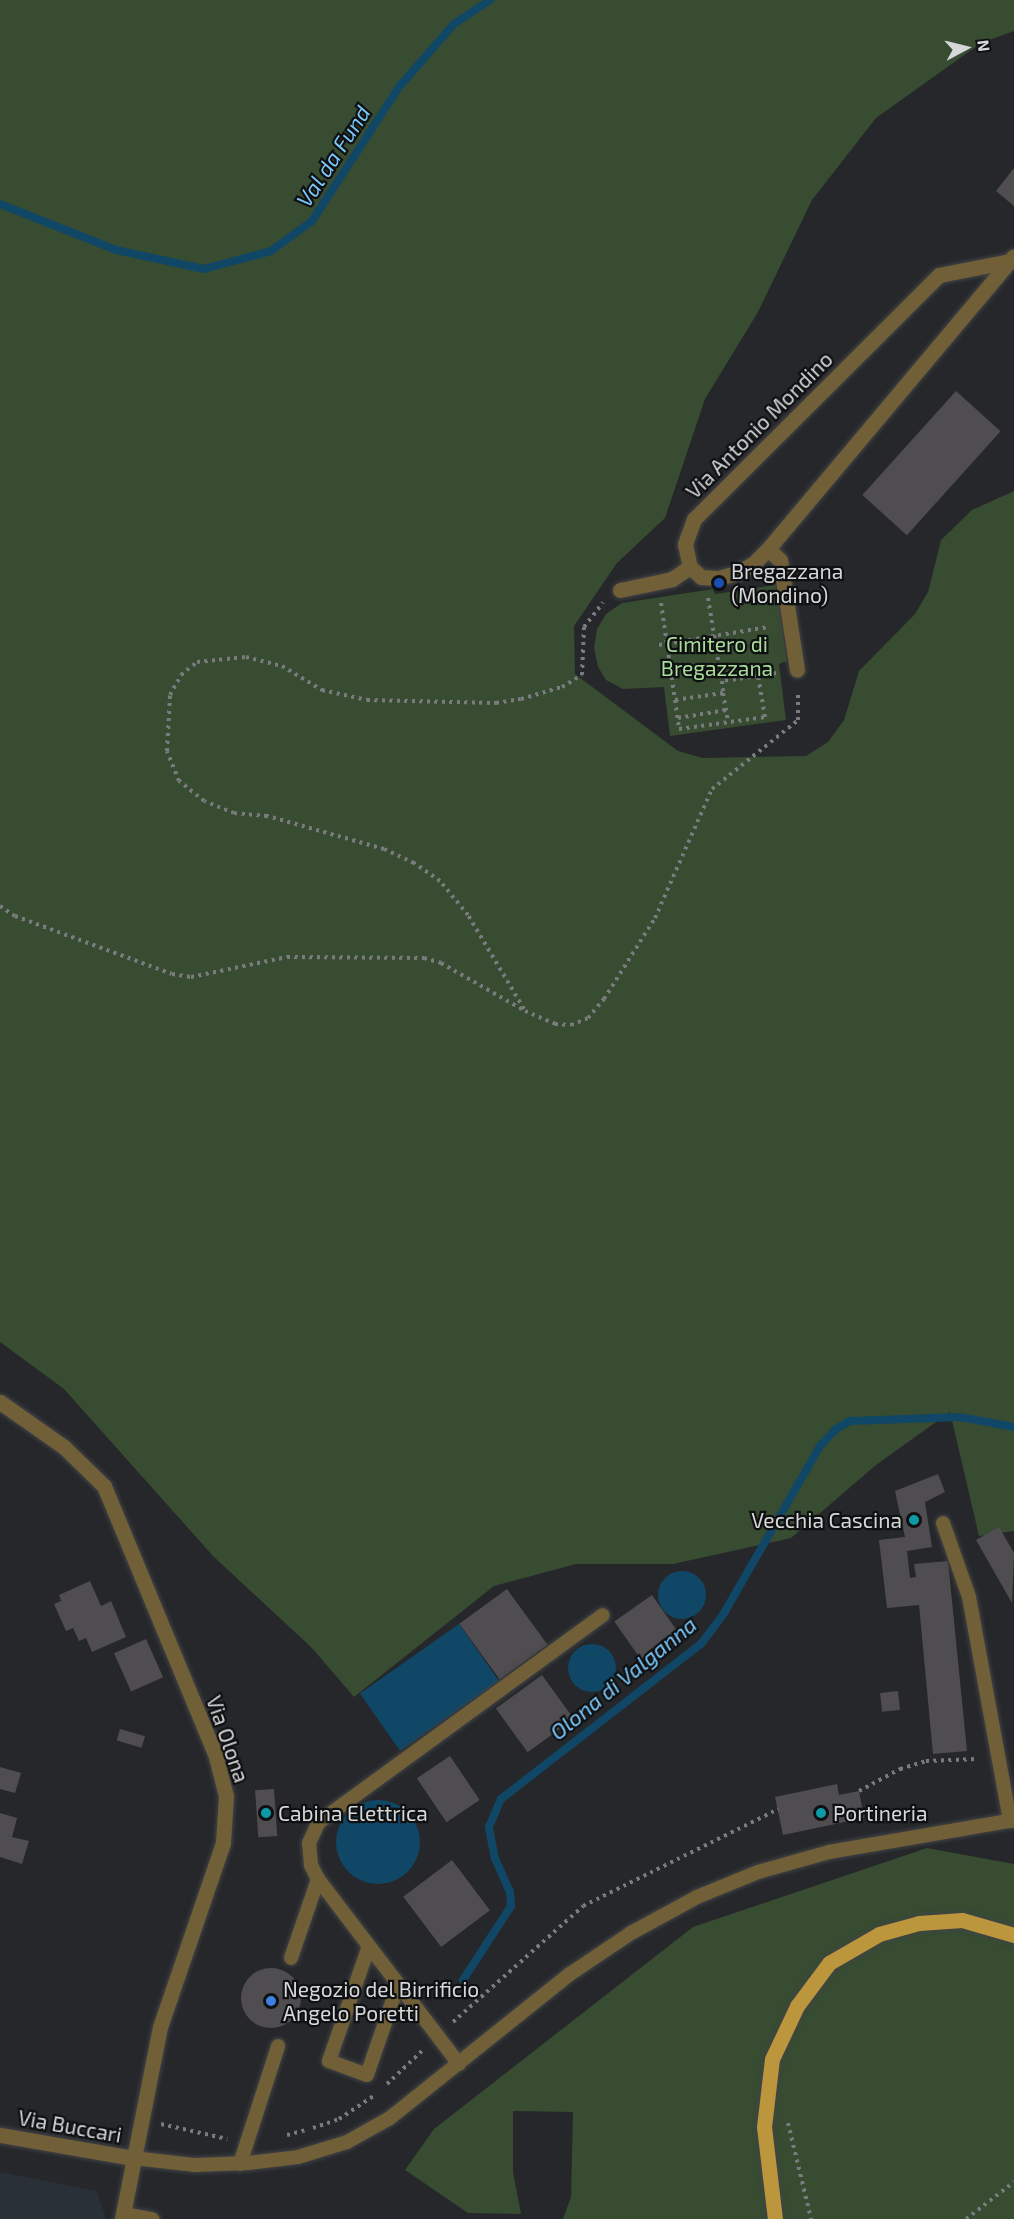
<!DOCTYPE html>
<style>
body{margin:0}
#map{position:relative;width:1014px;height:2219px;overflow:hidden;background:#25272a;font-family:"Exo 2",sans-serif}
div>[style]{position:absolute}
.built>*{inset:0;background:#2a3038}
.green>*{inset:0;background:#374c31}
.water>*{inset:0;background:#114766;transform-origin:0 0}
.round{border-radius:50%}
.stream>*{height:8px;margin:-4px;padding:0 4px;transform-origin:4px;border-radius:4px;background:#114766}
.building>*{inset:0;background:#504d50;transform-origin:0 0}
.path>*{height:4px;margin-top:-2px;transform-origin:0;background:repeating-linear-gradient(90deg,#797b7e 0 3px,transparent 0 7.5px)}
.roads{filter:drop-shadow(0 0 2px #414346) drop-shadow(0 0 2px #414346)}
.service>*{height:14px;margin:-7px;padding:0 7px;transform-origin:7px;border-radius:7px;background:#715f37}
.minor>*{height:15px;margin:-7.5px;padding:0 7.5px;transform-origin:7.5px;border-radius:7.5px;background:#715f37}
.primary>*{height:15px;margin:-7.5px;padding:0 7.5px;transform-origin:7.5px;border-radius:7.5px;background:#bc963d}
.dots>*{width:16px;height:16px;translate:-50% -50%;box-sizing:border-box;border:3px solid #0f1011;border-radius:50%}
span{translate:-50% -50%;white-space:nowrap;text-align:center;line-height:1.15;-webkit-text-stroke:4.5px #0f1011;paint-order:stroke}
.street-label{font-size:21px;color:#d5d7d9}
.poi-label{font-size:21px;color:#d5d7d9}
.left{translate:0 -50%;text-align:left}
.right{translate:-100% -50%;text-align:right}
.park-label{font-size:21px;color:#aadd9a}
.water-label{font-size:22px;color:#7ac7fb;font-style:italic}
.north{position:absolute;left:936px;top:18px;width:60px;height:60px;-webkit-text-stroke:4px #0f1011;paint-order:stroke;rotate:83deg;font-size:16px;font-weight:700;line-height:24px;text-align:center;color:#d5d7d9}
.north::after{content:'';display:block;margin:auto;width:21px;height:27px;background:#d5d7d9;clip-path:polygon(50% 0,100% 100%,50% 72%,0 100%)}
</style>
<div id="map">
<div class="built">
<div style="clip-path:polygon(0 2172px,97px 2191px,106px 2219px,0 2219px)"></div>
</div>
<div class="green">
<div style="clip-path:polygon(0 0,1014px 0,1014px 31px,981px 43px,876px 118px,812px 200px,758px 312px,705px 399px,665px 518px,617px 563px,574px 626px,575px 674px,678px 751px,703px 758px,806px 756px,828px 742px,844px 720px,859px 671px,915px 614px,928px 592px,941px 540px,972px 510px,1014px 491px,1014px 1531px,979px 1536px,950px 1412px,876px 1465px,791px 1538px,673px 1564px,576px 1564px,494px 1586px,354px 1697px,312px 1648px,213px 1556px,64px 1389px,0 1342px)"></div>
<div style="clip-path:polygon(776px 585px,787px 661px,779px 664px,786px 720px,670px 736px,664px 687px,623px 689px,606px 680px,598px 667px,594px 648px,597px 629px,606px 614px,622px 603px,713px 589px,715px 594px)"></div>
<div style="clip-path:polygon(927px 1848px,1014px 1864px,1014px 2219px,563px 2219px,571px 2197px,573px 2112px,513px 2111px,513px 2172px,521px 2214px,468px 2213px,405px 2170px,434px 2129px,693px 1927px)"></div>
</div>
<div class="water">
<div class="round" style="left:658px;top:1571px;width:48px;height:48px"></div>
<div style="left:459px;top:1624px;width:70px;height:121px;rotate:55deg"></div>
<div class="round" style="left:568px;top:1644px;width:48px;height:48px"></div>
<div class="round" style="left:336px;top:1800px;width:84px;height:84px"></div>
</div>
<div class="stream">
<div style="left:0;top:204px;width:125px;rotate:21.6deg"></div>
<div style="left:116px;top:250px;width:90px;rotate:12.2deg"></div>
<div style="left:204px;top:269px;width:69px;rotate:-15deg"></div>
<div style="left:271px;top:251px;width:51px;rotate:-36.2deg"></div>
<div style="left:312px;top:221px;width:160px;rotate:-57deg"></div>
<div style="left:399px;top:87px;width:84px;rotate:-48.9deg"></div>
<div style="left:454px;top:24px;width:43px;rotate:-33.7deg"></div>
<div style="left:463px;top:1980px;width:88px;rotate:-57deg"></div>
<div style="left:511px;top:1906px;width:14px;rotate:-94deg"></div>
<div style="left:510px;top:1892px;width:36px;rotate:-114deg"></div>
<div style="left:495px;top:1859px;width:33px;rotate:-101deg"></div>
<div style="left:489px;top:1827px;width:30px;rotate:-67deg"></div>
<div style="left:501px;top:1799px;width:253px;rotate:-37.8deg"></div>
<div style="left:701px;top:1644px;width:39px;rotate:-53deg"></div>
<div style="left:724px;top:1613px;width:193px;rotate:-60.1deg"></div>
<div style="left:820px;top:1446px;width:23px;rotate:-47deg"></div>
<div style="left:836px;top:1429px;width:16px;rotate:-30deg"></div>
<div style="left:850px;top:1421px;width:110px;rotate:-2.1deg"></div>
<div style="left:960px;top:1417px;width:55px;rotate:10.5deg"></div>
</div>
<div class="building">
<div style="clip-path:polygon(1014px 168px,1014px 206px,996px 191px)"></div>
<div style="left:956px;top:391px;width:60px;height:140px;rotate:42deg"></div>
<div style="clip-path:polygon(938px 1474px,945px 1492px,925px 1502px,932px 1547px,907px 1551px,910px 1578px,916px 1577px,914px 1564px,948px 1561px,967px 1751px,933px 1754px,919px 1605px,887px 1608px,879px 1540px,905px 1537px,895px 1491px)"></div>
<div style="clip-path:polygon(999px 1527px,1014px 1553px,1012px 1603px,976px 1540px)"></div>
<div style="clip-path:polygon(90px 1581px,101px 1606px,111px 1601px,126px 1637px,92px 1652px,86px 1638px,79px 1641px,73px 1628px,66px 1631px,54px 1604px,61px 1601px,59px 1595px)"></div>
<div style="left:507px;top:1589px;width:69px;height:59px;rotate:54deg"></div>
<div style="left:652px;top:1595px;width:47px;height:46px;rotate:55deg"></div>
<div style="left:146px;top:1639px;width:42px;height:35px;rotate:66deg"></div>
<div style="left:542px;top:1675px;width:54px;height:57px;rotate:54deg"></div>
<div style="left:898px;top:1691px;width:19px;height:18px;rotate:84deg"></div>
<div style="left:120px;top:1729px;width:26px;height:12px;rotate:16deg"></div>
<div style="left:450px;top:1756px;width:53px;height:40px;rotate:56deg"></div>
<div style="clip-path:polygon(0 1767px,21px 1773px,15px 1793px,0 1789px)"></div>
<div style="clip-path:polygon(837px 1784px,839px 1795px,859px 1791px,864px 1818px,783px 1835px,775px 1797px)"></div>
<div style="left:274px;top:1789px;width:47px;height:19px;rotate:86deg"></div>
<div style="clip-path:polygon(0 1813px,17px 1818px,12px 1837px,29px 1841px,22px 1864px,0 1857px)"></div>
<div style="left:452px;top:1860px;width:63px;height:61px;rotate:53deg"></div>
<div class="round" style="left:241px;top:1968px;width:60px;height:60px"></div>
</div>
<div class="path">
<div style="left:708px;top:598px;width:75px;rotate:80.8deg"></div>
<div style="left:661px;top:603px;width:98px;rotate:81.8deg"></div>
<div style="left:659px;top:645px;width:111px;rotate:-9.3deg"></div>
<div style="left:758px;top:676px;width:36px;rotate:172deg"></div>
<div style="left:722px;top:681px;width:12px;rotate:85deg"></div>
<div style="left:723px;top:693px;width:49px;rotate:171.7deg"></div>
<div style="left:675px;top:700px;width:29px;rotate:82deg"></div>
<div style="left:679px;top:729px;width:87px;rotate:-7.9deg"></div>
<div style="left:765px;top:717px;width:42px;rotate:-99.7deg"></div>
<div style="left:758px;top:676px;width:19px;rotate:-9deg"></div>
<div style="left:723px;top:693px;width:29px;rotate:80deg"></div>
<div style="left:678px;top:718px;width:49px;rotate:-9.5deg"></div>
<div style="left:0;top:906px;width:18px;rotate:34deg"></div>
<div style="left:15px;top:916px;width:167px;rotate:20.3deg"></div>
<div style="left:172px;top:974px;width:19px;rotate:9deg"></div>
<div style="left:191px;top:977px;width:98px;rotate:-11.8deg"></div>
<div style="left:287px;top:957px;width:137px;rotate:0.4deg"></div>
<div style="left:424px;top:958px;width:18px;rotate:16deg"></div>
<div style="left:441px;top:963px;width:97px;rotate:29.7deg"></div>
<div style="left:525px;top:1011px;width:33px;rotate:23deg"></div>
<div style="left:555px;top:1024px;width:16px;rotate:4deg"></div>
<div style="left:571px;top:1025px;width:18px;rotate:-22deg"></div>
<div style="left:588px;top:1018px;width:25px;rotate:-50deg"></div>
<div style="left:604px;top:999px;width:96px;rotate:-57.8deg"></div>
<div style="left:655px;top:918px;width:141px;rotate:-66.2deg"></div>
<div style="left:712px;top:789px;width:110px;rotate:-38.7deg"></div>
<div style="left:798px;top:720px;width:30px;rotate:-90deg"></div>
<div style="left:524px;top:1009px;width:109px;rotate:-120.8deg"></div>
<div style="left:468px;top:915px;width:44px;rotate:-129.5deg"></div>
<div style="left:440px;top:881px;width:32px;rotate:-145deg"></div>
<div style="left:414px;top:863px;width:33px;rotate:-155deg"></div>
<div style="left:384px;top:849px;width:122px;rotate:-164.2deg"></div>
<div style="left:267px;top:816px;width:33px;rotate:-175deg"></div>
<div style="left:234px;top:813px;width:32px;rotate:-158deg"></div>
<div style="left:204px;top:801px;width:32px;rotate:-141deg"></div>
<div style="left:179px;top:781px;width:32px;rotate:-112deg"></div>
<div style="left:167px;top:751px;width:56px;rotate:-86.9deg"></div>
<div style="left:170px;top:695px;width:23px;rotate:-61deg"></div>
<div style="left:181px;top:675px;width:21px;rotate:-39deg"></div>
<div style="left:197px;top:662px;width:49px;rotate:-5.8deg"></div>
<div style="left:246px;top:657px;width:37px;rotate:14deg"></div>
<div style="left:282px;top:666px;width:47px;rotate:31deg"></div>
<div style="left:322px;top:690px;width:46px;rotate:12.5deg"></div>
<div style="left:367px;top:700px;width:129px;rotate:1.3deg"></div>
<div style="left:496px;top:703px;width:25px;rotate:-9deg"></div>
<div style="left:521px;top:699px;width:43px;rotate:-16.3deg"></div>
<div style="left:562px;top:687px;width:23px;rotate:-31deg"></div>
<div style="left:582px;top:675px;width:48px;rotate:-87.6deg"></div>
<div style="left:584px;top:627px;width:31px;rotate:-52deg"></div>
<div style="left:859px;top:1791px;width:47px;rotate:-28.2deg"></div>
<div style="left:900px;top:1769px;width:27px;rotate:-17deg"></div>
<div style="left:926px;top:1761px;width:51px;rotate:-2.2deg"></div>
<div style="left:453px;top:2022px;width:174px;rotate:-41.7deg"></div>
<div style="left:583px;top:1906px;width:218px;rotate:-26.4deg"></div>
<div style="left:387px;top:2084px;width:50px;rotate:-43.4deg"></div>
<div style="left:788px;top:2123px;width:99px;rotate:76.5deg"></div>
<div style="left:161px;top:2124px;width:68px;rotate:12.8deg"></div>
<div style="left:313px;top:2128px;width:28px;rotate:-19deg"></div>
<div style="left:339px;top:2119px;width:43px;rotate:-33.7deg"></div>
<div style="left:287px;top:2135px;width:20px;rotate:-15deg"></div>
<div style="left:966px;top:2219px;width:61px;rotate:-37.6deg"></div>
</div>
<div class="roads">
<div class="service">
<div style="left:943px;top:1523px;width:78px;rotate:70.6deg"></div>
<div style="left:969px;top:1597px;width:228px;rotate:79.6deg"></div>
<div style="left:369px;top:1946px;width:122px;rotate:109.2deg"></div>
<div style="left:329px;top:2061px;width:40px;rotate:20.2deg"></div>
<div style="left:367px;top:2075px;width:95px;rotate:-71deg"></div>
<div style="left:291px;top:1958px;width:83px;rotate:-71.1deg"></div>
<div style="left:459px;top:2064px;width:233px;rotate:-127.3deg"></div>
<div style="left:318px;top:1879px;width:16px;rotate:-117deg"></div>
<div style="left:311px;top:1865px;width:22px;rotate:-95deg"></div>
<div style="left:309px;top:1843px;width:23px;rotate:-65deg"></div>
<div style="left:319px;top:1822px;width:351px;rotate:-36.1deg"></div>
<div style="left:133px;top:2158px;width:61px;rotate:6.5deg"></div>
<div style="left:194px;top:2165px;width:54px;rotate:-2.1deg"></div>
<div style="left:248px;top:2163px;width:50px;rotate:-6.8deg"></div>
<div style="left:298px;top:2157px;width:51px;rotate:-17deg"></div>
<div style="left:347px;top:2142px;width:49px;rotate:-29.2deg"></div>
<div style="left:390px;top:2118px;width:231px;rotate:-38.7deg"></div>
<div style="left:570px;top:1974px;width:73px;rotate:-33.9deg"></div>
<div style="left:631px;top:1933px;width:75px;rotate:-28.6deg"></div>
<div style="left:697px;top:1897px;width:66px;rotate:-22.3deg"></div>
<div style="left:758px;top:1872px;width:74px;rotate:-15.7deg"></div>
<div style="left:829px;top:1852px;width:188px;rotate:-9.8deg"></div>
<div style="left:240px;top:2164px;width:124px;rotate:-72.1deg"></div>
</div>
<div class="minor">
<div style="left:1010px;top:261px;width:72px;rotate:168.8deg"></div>
<div style="left:939px;top:275px;width:346px;rotate:135.1deg"></div>
<div style="left:694px;top:519px;width:27px;rotate:110deg"></div>
<div style="left:685px;top:544px;width:24px;rotate:78deg"></div>
<div style="left:690px;top:567px;width:15px;rotate:42deg"></div>
<div style="left:701px;top:577px;width:17px;rotate:3deg"></div>
<div style="left:718px;top:578px;width:20px;rotate:-15deg"></div>
<div style="left:737px;top:573px;width:20px;rotate:-30deg"></div>
<div style="left:754px;top:563px;width:20px;rotate:-45deg"></div>
<div style="left:768px;top:549px;width:376px;rotate:-50deg"></div>
<div style="left:1010px;top:261px;width:6px;rotate:-51deg"></div>
<div style="left:768px;top:549px;width:16px;rotate:43deg"></div>
<div style="left:780px;top:560px;width:111px;rotate:81.2deg"></div>
<div style="left:620px;top:590px;width:53px;rotate:-11.9deg"></div>
<div style="left:672px;top:579px;width:22px;rotate:-34deg"></div>
<div style="left:0;top:1402px;width:78px;rotate:35.1deg"></div>
<div style="left:64px;top:1447px;width:56px;rotate:44.3deg"></div>
<div style="left:104px;top:1486px;width:293px;rotate:67.5deg"></div>
<div style="left:216px;top:1757px;width:40px;rotate:75.6deg"></div>
<div style="left:226px;top:1796px;width:47px;rotate:93.7deg"></div>
<div style="left:223px;top:1843px;width:194px;rotate:108.9deg"></div>
<div style="left:160px;top:2027px;width:196px;rotate:101.2deg"></div>
<div style="left:0;top:2135px;width:135px;rotate:9.8deg"></div>
<div style="left:123px;top:2214px;width:29px;rotate:10deg"></div>
</div>
<div class="primary">
<div style="left:775px;top:2219px;width:93px;rotate:-96.8deg"></div>
<div style="left:764px;top:2127px;width:68px;rotate:-83.3deg"></div>
<div style="left:772px;top:2059px;width:59px;rotate:-64.7deg"></div>
<div style="left:797px;top:2006px;width:54px;rotate:-53.3deg"></div>
<div style="left:829px;top:1963px;width:58px;rotate:-30.1deg"></div>
<div style="left:879px;top:1934px;width:41px;rotate:-15.4deg"></div>
<div style="left:919px;top:1923px;width:43px;rotate:-4deg"></div>
<div style="left:962px;top:1920px;width:54px;rotate:16.1deg"></div>
</div>
</div>
<div class="dots">
<div style="left:719px;top:583px;background:#1a4fb4"></div>
<div style="left:914px;top:1520px;background:#0f9aa8"></div>
<div style="left:266px;top:1813px;background:#0f9aa8"></div>
<div style="left:821px;top:1813px;background:#0f9aa8"></div>
<div style="left:271px;top:2001px;background:#3f7fe0"></div>
</div>
<div class="street-label">
<span style="left:759px;top:425px;rotate:-45deg">Via Antonio Mondino</span>
<span style="left:228px;top:1739px;rotate:71deg">Via Olona</span>
<span style="left:70px;top:2126px;rotate:10deg">Via Buccari</span>
</div>
<div class="poi-label">
<span class="left" style="left:731px;top:583px">Bregazzana<br>(Mondino)</span>
<span class="right" style="left:902px;top:1520px">Vecchia Cascina</span>
<span class="left" style="left:278px;top:1813px">Cabina Elettrica</span>
<span class="left" style="left:833px;top:1813px">Portineria</span>
<span class="left" style="left:283px;top:2001px">Negozio del Birrificio<br>Angelo Poretti</span>
</div>
<div class="park-label">
<span style="left:717px;top:656px">Cimitero di<br>Bregazzana</span>
</div>
<div class="water-label">
<span style="left:333px;top:156px;rotate:-57deg">Val da Fund</span>
<span style="left:623px;top:1678px;rotate:-39deg">Olona di Valganna</span>
</div>
<div class="north">N</div>
</div>
